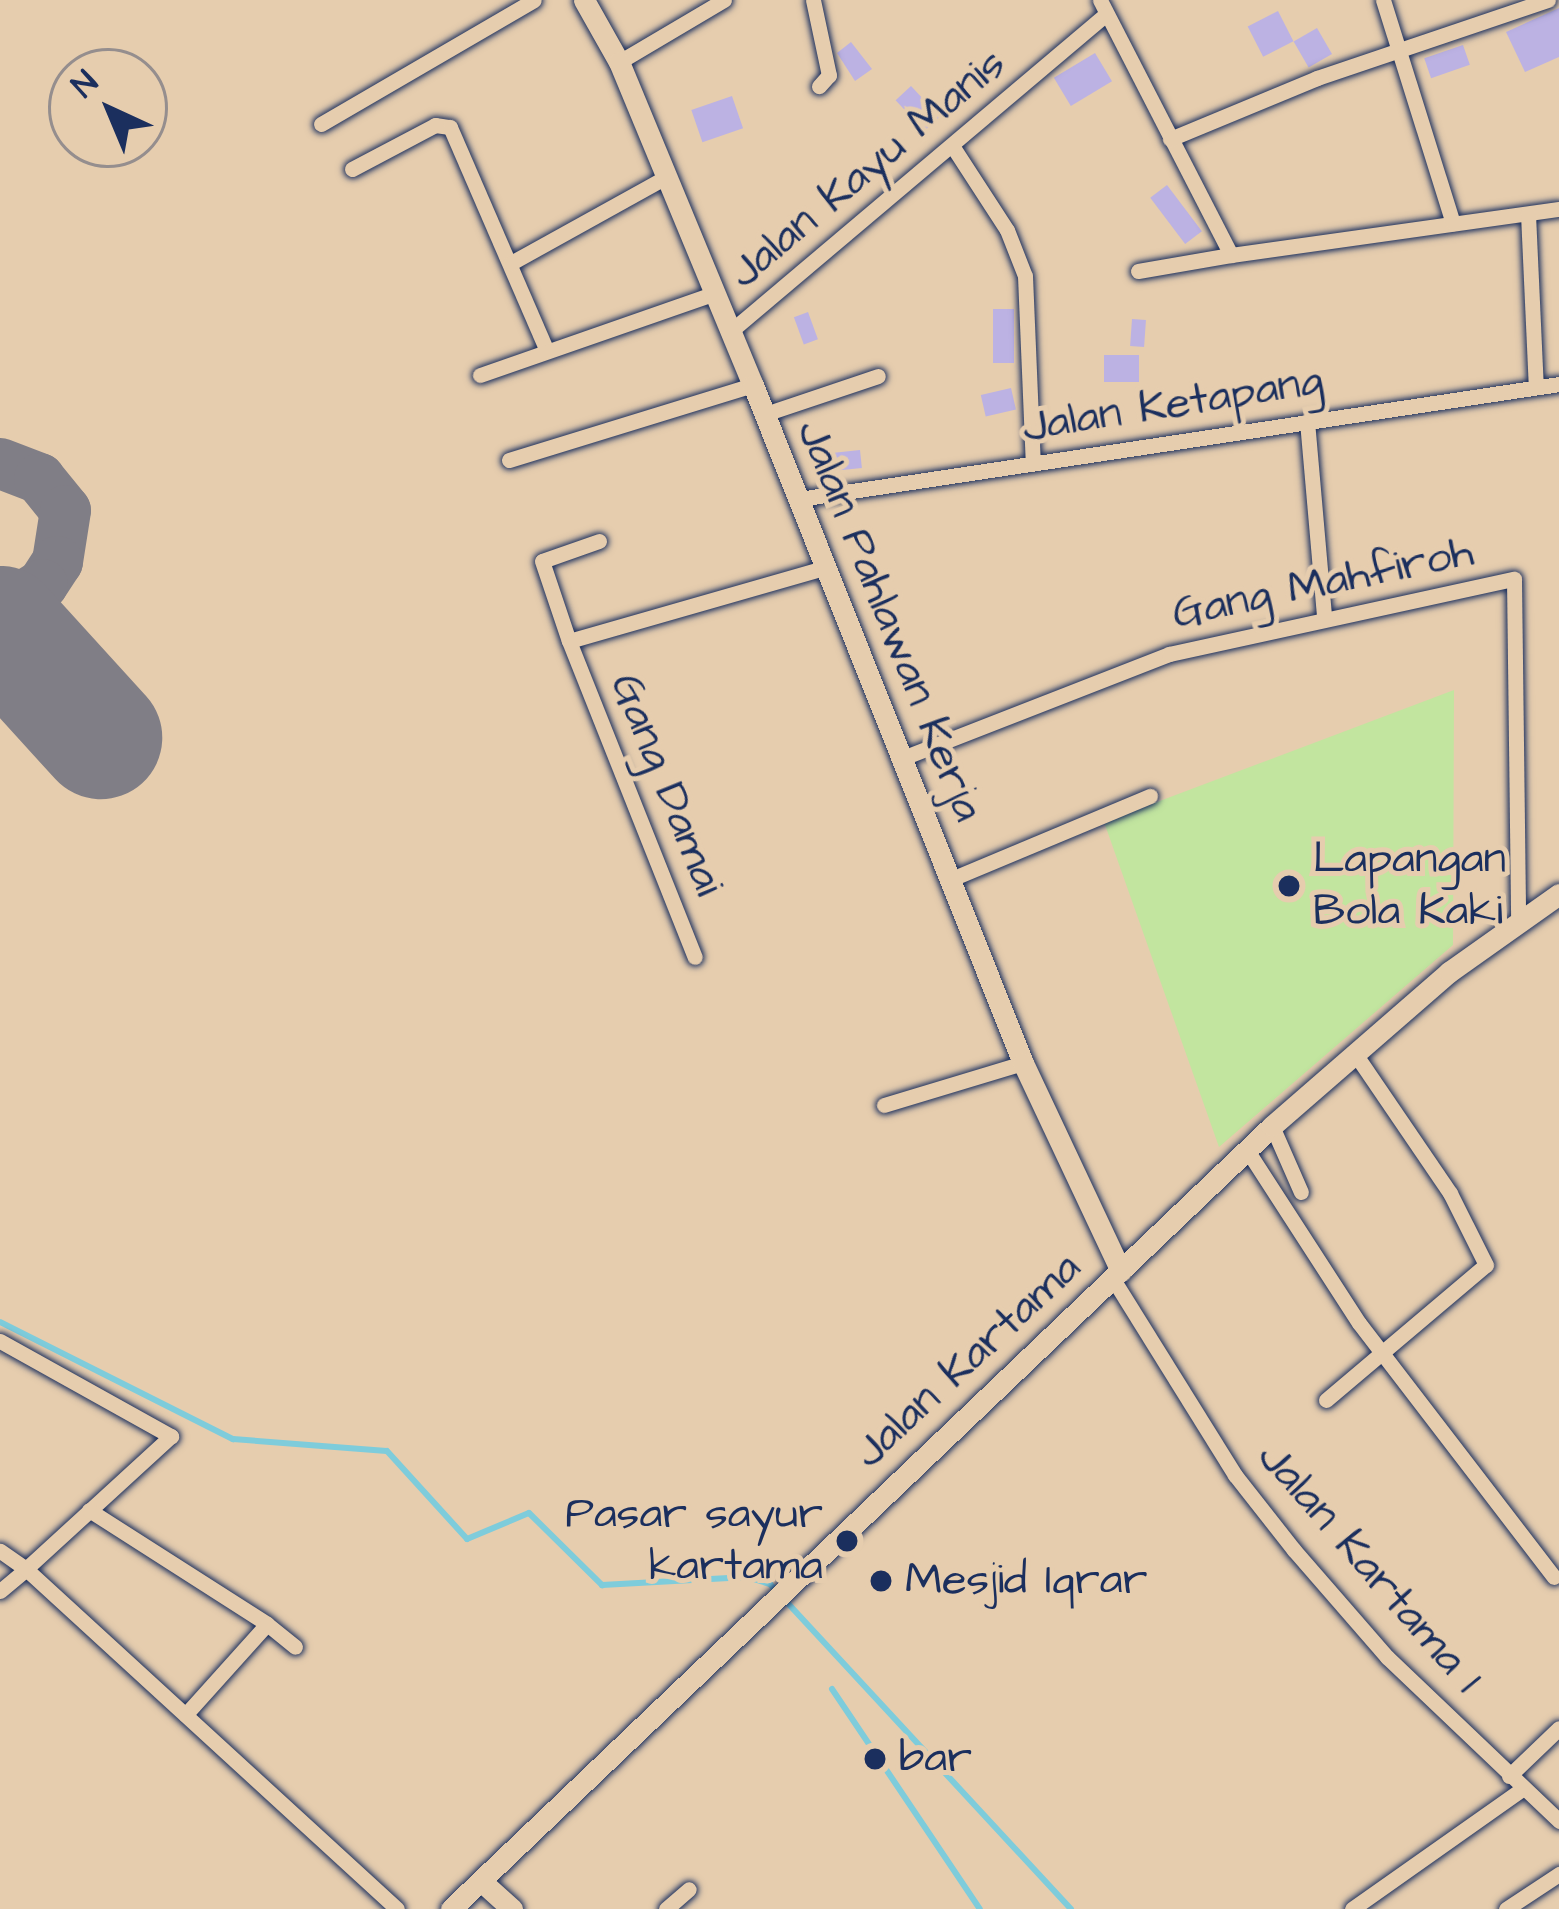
<!DOCTYPE html>
<style>
body{margin:0}
#map{position:relative;width:1559px;height:1909px;overflow:hidden;background:#e6cdae;font-family:"Architects Daughter",sans-serif}
div>[style]{position:absolute}
.green>*{inset:0;background:#c2e59f}
.stream>*{height:6px;margin:-3px;padding:0 3px;transform-origin:3px;border-radius:3px;background:#7eccdb}
.taxiway>*{height:51px;margin:-25.5px;padding:0 25.5px;transform-origin:25.5px;border-radius:25.5px;background:#807e86}
.runway>*{height:123px;margin:-61.5px;padding:0 61.5px;transform-origin:61.5px;border-radius:61.5px;background:#807e86}
.building>*{inset:0;background:#bcb2e3;transform-origin:0 0}
.roads{filter:drop-shadow(0 0 3px #1b2f5e) drop-shadow(0 0 3px #1b2f5e)}
.street>*{height:15px;margin:-7.5px;padding:0 7.5px;transform-origin:7.5px;border-radius:7.5px;background:#e6cdae}
.secondary>*{height:21px;margin:-10.5px;padding:0 10.5px;transform-origin:10.5px;border-radius:10.5px;background:#e6cdae}
.dots>*{width:33px;height:33px;translate:-50% -50%;box-sizing:border-box;border:6px solid #e6cdae;border-radius:50%}
span{translate:-50% -50%;white-space:nowrap;text-align:center;line-height:1.15;-webkit-text-stroke:10px #e6cdae;paint-order:stroke}
.street-label{font-size:45px;color:#1b2f5e}
.poi-label{font-size:45px;color:#1b2f5e}
.left{translate:0 -50%;text-align:left}
.right{translate:-100% -50%;text-align:right}
.north{position:absolute;left:48px;top:48px;width:120px;height:120px;box-sizing:border-box;background:#e6cdae;border:3px solid #958e8e;border-radius:50%;rotate:316deg;font-size:33px;font-weight:700;line-height:48px;text-align:center;color:#1b2f5e}
.north::after{content:'';display:block;margin:auto;width:42px;height:54px;background:#1b2f5e;clip-path:polygon(50% 0,100% 100%,50% 72%,0 100%)}
</style>
<div id="map">
<div class="green">
<div style="clip-path:polygon(1454px 690px,1453px 945px,1219px 1147px,1104px 822px)"></div>
</div>
<div class="stream">
<div style="left:0;top:1322px;width:261px;rotate:26.7deg"></div>
<div style="left:233px;top:1439px;width:154px;rotate:4.5deg"></div>
<div style="left:387px;top:1451px;width:119px;rotate:47.7deg"></div>
<div style="left:467px;top:1539px;width:67px;rotate:-22.8deg"></div>
<div style="left:529px;top:1513px;width:103px;rotate:44.6deg"></div>
<div style="left:602px;top:1585px;width:145px;rotate:-3.2deg"></div>
<div style="left:747px;top:1577px;width:24px;rotate:17deg"></div>
<div style="left:770px;top:1584px;width:443px;rotate:47.2deg"></div>
<div style="left:832px;top:1689px;width:265px;rotate:56.1deg"></div>
</div>
<div class="taxiway">
<div style="left:0;top:463px;width:42px;rotate:21deg"></div>
<div style="left:39px;top:478px;width:41px;rotate:50.9deg"></div>
<div style="left:65px;top:510px;width:52px;rotate:98.9deg"></div>
<div style="left:57px;top:561px;width:27px;rotate:123deg"></div>
<div style="left:42px;top:584px;width:49px;rotate:148.2deg"></div>
</div>
<div class="runway">
<div style="left:0;top:627px;width:149px;rotate:47.7deg"></div>
</div>
<div class="building">
<div style="clip-path:polygon(1559px 8px,1559px 57px,1525px 72px,1506px 32px)"></div>
<div style="left:1278px;top:11px;width:34px;height:34px;rotate:63deg"></div>
<div style="left:1317px;top:28px;width:30px;height:27px;rotate:60deg"></div>
<div style="clip-path:polygon(851px 42px,872px 69px,855px 81px,837px 53px)"></div>
<div style="left:1463px;top:45px;width:21px;height:41px;rotate:71deg"></div>
<div style="left:1095px;top:53px;width:33px;height:48px;rotate:59deg"></div>
<div style="left:911px;top:86px;width:42px;height:21px;rotate:47deg"></div>
<div style="left:732px;top:96px;width:34px;height:43px;rotate:71deg"></div>
<div style="left:1167px;top:185px;width:58px;height:21px;rotate:53deg"></div>
<div style="left:993px;top:309px;width:21px;height:54px"></div>
<div style="left:808px;top:312px;width:29px;height:15px;rotate:70deg"></div>
<div style="left:1132px;top:319px;width:14px;height:27px;rotate:4deg"></div>
<div style="left:1104px;top:355px;width:35px;height:27px"></div>
<div style="left:1011px;top:388px;width:22px;height:31px;rotate:77deg"></div>
<div style="left:860px;top:450px;width:18px;height:40px;rotate:84deg"></div>
</div>
<div class="roads">
<div class="street">
<div style="left:813px;top:0;width:77px;rotate:78deg"></div>
<div style="left:829px;top:75px;width:15px;rotate:132deg"></div>
<div style="left:1100px;top:0;width:287px;rotate:62.8deg"></div>
<div style="left:1231px;top:255px;width:331px;rotate:-8deg"></div>
<div style="left:1383px;top:0;width:234px;rotate:72.6deg"></div>
<div style="left:619px;top:62px;width:122px;rotate:-30.6deg"></div>
<div style="left:321px;top:124px;width:246px;rotate:-30.2deg"></div>
<div style="left:1170px;top:139px;width:159px;rotate:-22.5deg"></div>
<div style="left:1317px;top:78px;width:244px;rotate:-18.7deg"></div>
<div style="left:953px;top:147px;width:99px;rotate:57deg"></div>
<div style="left:1007px;top:230px;width:49px;rotate:68.6deg"></div>
<div style="left:1025px;top:276px;width:187px;rotate:87.6deg"></div>
<div style="left:352px;top:169px;width:94px;rotate:-27.9deg"></div>
<div style="left:435px;top:125px;width:15px;rotate:8deg"></div>
<div style="left:450px;top:127px;width:240px;rotate:66.6deg"></div>
<div style="left:1528px;top:214px;width:173px;rotate:87.4deg"></div>
<div style="left:511px;top:263px;width:177px;rotate:-29deg"></div>
<div style="left:1138px;top:271px;width:94px;rotate:-9.8deg"></div>
<div style="left:731px;top:331px;width:491px;rotate:-40.2deg"></div>
<div style="left:480px;top:375px;width:246px;rotate:-19.2deg"></div>
<div style="left:765px;top:414px;width:119px;rotate:-18.6deg"></div>
<div style="left:1307px;top:421px;width:197px;rotate:85deg"></div>
<div style="left:509px;top:460px;width:255px;rotate:-17.1deg"></div>
<div style="left:799px;top:499px;width:769px;rotate:-8.6deg"></div>
<div style="left:599px;top:541px;width:60px;rotate:160.7deg"></div>
<div style="left:542px;top:561px;width:84px;rotate:71.4deg"></div>
<div style="left:569px;top:641px;width:265px;rotate:-16deg"></div>
<div style="left:569px;top:641px;width:340px;rotate:68.3deg"></div>
<div style="left:900px;top:759px;width:289px;rotate:-21.3deg"></div>
<div style="left:1169px;top:654px;width:353px;rotate:-12.3deg"></div>
<div style="left:1514px;top:579px;width:340px;rotate:89.3deg"></div>
<div style="left:949px;top:880px;width:218px;rotate:-22.7deg"></div>
<div style="left:884px;top:1105px;width:145px;rotate:-16.8deg"></div>
<div style="left:1272px;top:1126px;width:72px;rotate:66.3deg"></div>
<div style="left:1247px;top:1150px;width:206px;rotate:57.1deg"></div>
<div style="left:1359px;top:1323px;width:320px;rotate:52.5deg"></div>
<div style="left:1113px;top:1279px;width:231px;rotate:58.1deg"></div>
<div style="left:1235px;top:1475px;width:95px;rotate:51.8deg"></div>
<div style="left:1294px;top:1550px;width:142px;rotate:49deg"></div>
<div style="left:1387px;top:1657px;width:238px;rotate:43.6deg"></div>
<div style="left:0;top:1341px;width:196px;rotate:29.1deg"></div>
<div style="left:171px;top:1436px;width:197px;rotate:137.5deg"></div>
<div style="left:26px;top:1569px;width:32px;rotate:-145deg"></div>
<div style="left:1326px;top:1400px;width:209px;rotate:-40.2deg"></div>
<div style="left:1486px;top:1265px;width:80px;rotate:-116.6deg"></div>
<div style="left:1450px;top:1193px;width:167px;rotate:-124.3deg"></div>
<div style="left:89px;top:1510px;width:211px;rotate:32.6deg"></div>
<div style="left:267px;top:1624px;width:122px;rotate:132deg"></div>
<div style="left:0;top:1591px;width:34px;rotate:-40deg"></div>
<div style="left:26px;top:1569px;width:503px;rotate:42.5deg"></div>
<div style="left:267px;top:1624px;width:36px;rotate:39deg"></div>
<div style="left:1509px;top:1776px;width:69px;rotate:-43.8deg"></div>
<div style="left:666px;top:1909px;width:30px;rotate:-41deg"></div>
<div style="left:1352px;top:1909px;width:208px;rotate:-35.2deg"></div>
<div style="left:1506px;top:1909px;width:64px;rotate:-33.4deg"></div>
</div>
<div class="secondary">
<div style="left:584px;top:0;width:71px;rotate:60.6deg"></div>
<div style="left:619px;top:62px;width:350px;rotate:67.5deg"></div>
<div style="left:753px;top:385px;width:730px;rotate:68.29deg"></div>
<div style="left:1023px;top:1063px;width:230px;rotate:64.8deg"></div>
<div style="left:481px;top:1881px;width:42px;rotate:42.1deg"></div>
<div style="left:451px;top:1909px;width:1135px;rotate:-43.64deg"></div>
<div style="left:1272px;top:1126px;width:235px;rotate:-41deg"></div>
<div style="left:1449px;top:972px;width:135px;rotate:-35.3deg"></div>
</div>
</div>
<div class="dots">
<div style="left:1289px;top:886px;background:#1b2f5e"></div>
<div style="left:847px;top:1541px;background:#1b2f5e"></div>
<div style="left:881px;top:1581px;background:#1b2f5e"></div>
<div style="left:875px;top:1759px;background:#1b2f5e"></div>
</div>
<div class="street-label">
<span style="left:868px;top:169px;rotate:-40deg">Jalan Kayu Manis</span>
<span style="left:1173px;top:405px;rotate:-9deg">Jalan Ketapang</span>
<span style="left:1323px;top:584px;rotate:-12deg">Gang Mahfiroh</span>
<span style="left:889px;top:621px;rotate:68deg">Jalan Pahlawan Kerja</span>
<span style="left:666px;top:785px;rotate:68deg">Gang Damai</span>
<span style="left:968px;top:1361px;rotate:-43deg">Jalan Kartama</span>
<span style="left:1369px;top:1568px;rotate:49deg">Jalan Kartama 1</span>
</div>
<div class="poi-label">
<span class="left" style="left:1313px;top:886px">Lapangan<br>Bola Kaki</span>
<span class="right" style="left:823px;top:1541px">Pasar sayur<br>kartama</span>
<span class="left" style="left:905px;top:1581px">Mesjid Iqrar</span>
<span class="left" style="left:899px;top:1759px">bar</span>
</div>
<div class="north">N</div>
</div>
